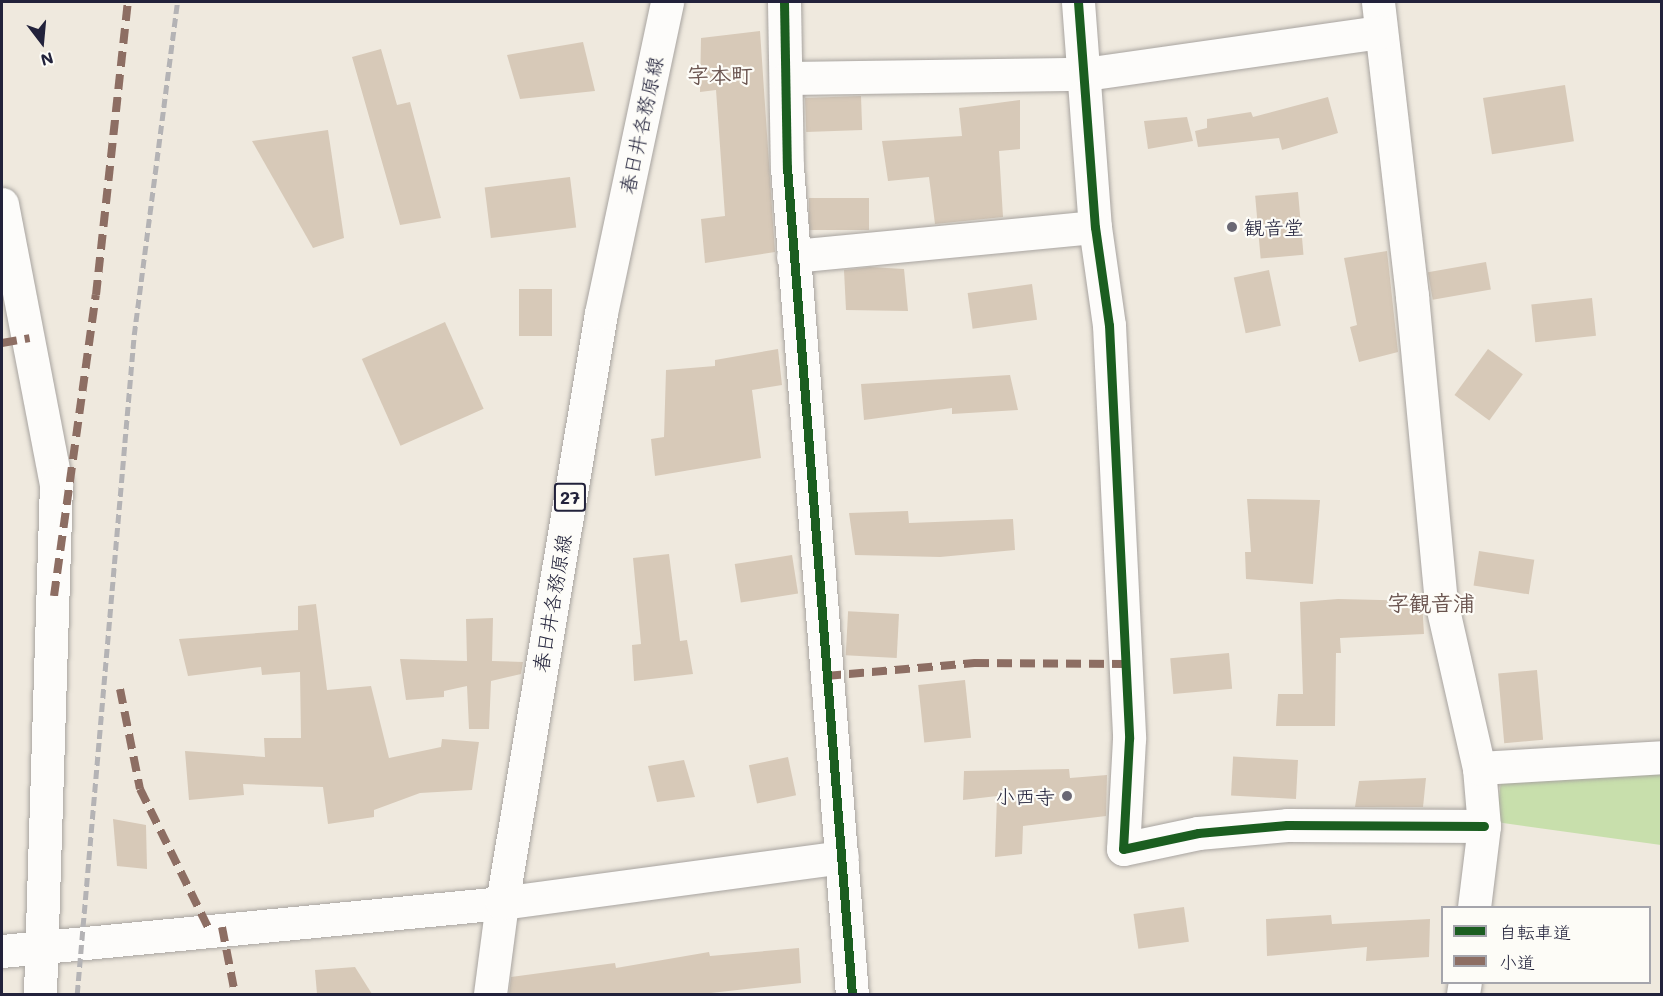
<!DOCTYPE html>
<meta charset="utf-8">
<style>
body{margin:0}
#map{position:relative;width:1663px;height:996px;overflow:hidden;background:#efe9de;font-family:Mali,"Klee One",sans-serif}
div>[style]{position:absolute}
.green>*{inset:0;background:#c8dfac}
.building>*{inset:0;background:#d7c9b8;transform-origin:0 0}
.roads{filter:drop-shadow(0 0 2px #a8a4a0) drop-shadow(0 0 2px #a8a4a0)}
.minor>*{height:33px;margin:-16.5px;padding:0 16.5px;transform-origin:16.5px;border-radius:16.5px;background:#fdfcfa}
.tertiary>*{height:33px;margin:-16.5px;padding:0 16.5px;transform-origin:16.5px;border-radius:16.5px;background:#fdfcfa}
.primary>*{height:33px;margin:-16.5px;padding:0 16.5px;transform-origin:16.5px;border-radius:16.5px;background:#fdfcfa}
.rail>*{height:4.5px;margin-top:-2.25px;transform-origin:0;background:repeating-linear-gradient(90deg,#b4b3b5 0 9px,transparent 0 13.5px)}
.quiet>*{height:8px;margin-top:-4px;transform-origin:0;background:repeating-linear-gradient(90deg,#8d6e63 0 15px,transparent 0 23px)}
.cycleway>*{height:9px;margin:-4.5px;padding:0 4.5px;transform-origin:4.5px;border-radius:4.5px;background:#1b5e20}
.dots>*{width:16px;height:16px;translate:-50% -50%;box-sizing:border-box;border:3px solid #fdfcf7;border-radius:50%}
span{translate:-50% -50%;white-space:nowrap;text-align:center;line-height:1.15;-webkit-text-stroke:4.5px #fdfcf7;paint-order:stroke}
.shield-label span{padding:2px 4px;background:#fdfcf7;border:2px solid;border-radius:4px;-webkit-text-stroke-width:0}
.shield-label{font-size:18px;color:#22223b;font-weight:700}
.street-label{font-size:20px;color:#22223b}
.poi-label{font-size:20px;color:#22223b}
.left{translate:0 -50%;text-align:left}
.right{translate:-100% -50%;text-align:right}
.quarter-label{font-size:22px;color:#69534e;font-weight:700}
.frame{position:absolute;inset:0;border:3px solid #22223b;pointer-events:none}
.legend{position:absolute;left:1441px;top:906px;width:210px;height:78px;box-sizing:border-box;background:#fdfcf7;border:2px solid #a5a5ac;margin:0;padding:8px 10px;list-style:none;font-size:18px;color:#22223b}
.legend li{display:flex;align-items:center;gap:12px;height:30px}
.legend b{width:30px;border:2px solid #a5a5ac}
.north{position:absolute;left:12px;top:12px;width:60px;height:60px;-webkit-text-stroke:4px #fdfcf7;paint-order:stroke;rotate:164deg;font-size:16px;font-weight:700;line-height:24px;text-align:center;color:#22223b}
.north::after{content:'';display:block;margin:auto;width:21px;height:27px;background:#22223b;clip-path:polygon(50% 0,100% 100%,50% 72%,0 100%)}
</style>
<div id="map">
<div class="green">
<div style="clip-path:polygon(1661px 772px,1661px 845px,1496px 822px,1501px 781px)"></div>
</div>
<div class="building">
<div style="clip-path:polygon(760px 31px,775px 252px,705px 263px,701px 219px,725px 216px,716px 90px,700px 92px,701px 38px)"></div>
<div style="clip-path:polygon(583px 42px,595px 91px,520px 99px,507px 55px)"></div>
<div style="clip-path:polygon(381px 49px,397px 105px,410px 102px,441px 218px,400px 225px,352px 57px)"></div>
<div style="left:1565px;top:85px;width:57px;height:83px;rotate:81deg"></div>
<div style="left:861px;top:96px;width:34px;height:56px;rotate:88deg"></div>
<div style="clip-path:polygon(1328px 97px,1338px 133px,1282px 150px,1279px 138px,1198px 147px,1195px 131px,1207px 128px,1207px 119px,1251px 112px,1253px 117px)"></div>
<div style="clip-path:polygon(1020px 100px,1020px 149px,999px 151px,1003px 217px,935px 224px,929px 177px,888px 181px,882px 141px,962px 136px,959px 108px)"></div>
<div style="clip-path:polygon(1187px 117px,1193px 141px,1148px 149px,1144px 121px)"></div>
<div style="clip-path:polygon(328px 130px,344px 238px,313px 248px,252px 141px)"></div>
<div style="left:570px;top:177px;width:51px;height:86px;rotate:83deg"></div>
<div style="left:1298px;top:192px;width:63px;height:43px;rotate:85deg"></div>
<div style="left:869px;top:198px;width:32px;height:60px;rotate:90deg"></div>
<div style="clip-path:polygon(1387px 251px,1398px 352px,1359px 362px,1350px 327px,1357px 325px,1344px 258px)"></div>
<div style="left:1486px;top:262px;width:28px;height:59px;rotate:80deg"></div>
<div style="clip-path:polygon(870px 267px,904px 269px,908px 311px,846px 310px,844px 270px)"></div>
<div style="left:1269px;top:270px;width:57px;height:36px;rotate:78deg"></div>
<div style="left:1032px;top:284px;width:36px;height:65px;rotate:82deg"></div>
<div style="left:519px;top:289px;width:33px;height:47px"></div>
<div style="left:1592px;top:298px;width:38px;height:61px;rotate:84deg"></div>
<div style="left:445px;top:322px;width:95px;height:91px;rotate:66deg"></div>
<div style="clip-path:polygon(778px 349px,782px 385px,752px 390px,761px 458px,655px 476px,651px 439px,664px 437px,666px 370px,715px 366px,715px 360px)"></div>
<div style="left:1488px;top:349px;width:43px;height:57px;rotate:36deg"></div>
<div style="clip-path:polygon(1010px 375px,1018px 410px,952px 414px,952px 408px,864px 420px,861px 384px)"></div>
<div style="clip-path:polygon(1247px 499px,1320px 500px,1313px 584px,1246px 579px,1245px 552px,1251px 552px)"></div>
<div style="clip-path:polygon(908px 511px,909px 523px,1013px 519px,1015px 550px,940px 557px,855px 555px,849px 513px)"></div>
<div style="left:1479px;top:551px;width:56px;height:35px;rotate:9deg"></div>
<div style="clip-path:polygon(669px 554px,680px 641px,687px 640px,693px 674px,634px 681px,632px 645px,641px 644px,633px 558px)"></div>
<div style="left:792px;top:555px;width:39px;height:58px;rotate:81deg"></div>
<div style="clip-path:polygon(1338px 599px,1422px 601px,1424px 634px,1340px 638px,1341px 653px,1336px 653px,1335px 726px,1276px 726px,1278px 694px,1303px 694px,1300px 602px)"></div>
<div style="clip-path:polygon(316px 604px,327px 690px,371px 686px,389px 758px,441px 747px,442px 739px,479px 742px,472px 790px,420px 793px,374px 810px,374px 817px,328px 824px,323px 787px,243px 784px,244px 795px,189px 800px,185px 751px,265px 757px,264px 738px,301px 738px,300px 672px,262px 675px,261px 667px,188px 676px,179px 639px,298px 630px,298px 606px)"></div>
<div style="left:899px;top:614px;width:44px;height:51px;rotate:93deg"></div>
<div style="clip-path:polygon(493px 618px,492px 661px,523px 662px,521px 674px,491px 681px,489px 729px,469px 729px,467px 686px,444px 691px,444px 697px,406px 700px,400px 659px,467px 661px,466px 619px)"></div>
<div style="left:1229px;top:653px;width:36px;height:59px;rotate:85deg"></div>
<div style="left:1537px;top:670px;width:70px;height:39px;rotate:85deg"></div>
<div style="left:965px;top:680px;width:58px;height:47px;rotate:84deg"></div>
<div style="left:788px;top:757px;width:39px;height:40px;rotate:78deg"></div>
<div style="clip-path:polygon(684px 760px,695px 797px,657px 802px,648px 766px)"></div>
<div style="left:1298px;top:760px;width:39px;height:65px;rotate:93deg"></div>
<div style="clip-path:polygon(1069px 769px,1070px 778px,1107px 775px,1106px 816px,1023px 826px,1022px 854px,995px 857px,997px 796px,963px 800px,964px 771px)"></div>
<div style="clip-path:polygon(1426px 778px,1423px 807px,1355px 807px,1359px 781px)"></div>
<div style="clip-path:polygon(113px 819px,146px 825px,147px 869px,117px 866px)"></div>
<div style="left:1184px;top:907px;width:35px;height:51px;rotate:82deg"></div>
<div style="clip-path:polygon(1331px 915px,1332px 924px,1430px 919px,1429px 957px,1366px 961px,1367px 947px,1267px 956px,1266px 919px)"></div>
<div style="clip-path:polygon(799px 948px,801px 983px,702px 994px,509px 994px,511px 977px,615px 963px,616px 968px,709px 952px,710px 956px)"></div>
<div style="clip-path:polygon(355px 967px,372px 994px,317px 994px,315px 970px)"></div>
</div>
<div class="roads">
<div class="minor">
<div style="left:784px;top:2px;width:165px;rotate:89deg"></div>
<div style="left:787px;top:167px;width:830px;rotate:85.51deg"></div>
<div style="left:1078px;top:2px;width:226px;rotate:85.7deg"></div>
<div style="left:1095px;top:227px;width:99px;rotate:81.9deg"></div>
<div style="left:1109px;top:325px;width:414px;rotate:87.2deg"></div>
<div style="left:1129px;top:739px;width:110px;rotate:93.1deg"></div>
<div style="left:1123px;top:849px;width:77px;rotate:-12deg"></div>
<div style="left:1198px;top:833px;width:89px;rotate:-5.1deg"></div>
<div style="left:1287px;top:825px;width:197px;rotate:0.3deg"></div>
<div style="left:1378px;top:2px;width:296px;rotate:83.4deg"></div>
<div style="left:1412px;top:296px;width:306px;rotate:84.6deg"></div>
<div style="left:1441px;top:601px;width:171px;rotate:77.2deg"></div>
<div style="left:1479px;top:768px;width:58px;rotate:85.1deg"></div>
<div style="left:1484px;top:826px;width:83px;rotate:97deg"></div>
<div style="left:788px;top:78px;width:297px;rotate:-0.8deg"></div>
<div style="left:1085px;top:74px;width:298px;rotate:-8.1deg"></div>
<div style="left:2px;top:204px;width:285px;rotate:79.1deg"></div>
<div style="left:56px;top:484px;width:510px;rotate:91.8deg"></div>
<div style="left:793px;top:256px;width:303px;rotate:-5.5deg"></div>
<div style="left:1479px;top:768px;width:183px;rotate:-3.4deg"></div>
<div style="left:502px;top:903px;width:343px;rotate:-7.7deg"></div>
<div style="left:1463px;top:994px;width:12px;rotate:-81deg"></div>
</div>
<div class="tertiary">
<div style="left:2px;top:951px;width:502px;rotate:-5.48deg"></div>
</div>
<div class="primary">
<div style="left:490px;top:994px;width:92px;rotate:-82.5deg"></div>
<div style="left:502px;top:903px;width:598px;rotate:-80.47deg"></div>
<div style="left:601px;top:313px;width:318px;rotate:-78deg"></div>
</div>
</div>
<div class="rail">
<div style="left:77px;top:994px;width:661px;rotate:-85.06deg"></div>
<div style="left:134px;top:335px;width:336px;rotate:-82.6deg"></div>
</div>
<div class="quiet">
<div style="left:2px;top:343px;width:28px;rotate:-10deg"></div>
<div style="left:54px;top:596px;width:304px;rotate:-82.1deg"></div>
<div style="left:96px;top:295px;width:295px;rotate:-83.8deg"></div>
<div style="left:826px;top:676px;width:149px;rotate:-5deg"></div>
<div style="left:974px;top:663px;width:152px;rotate:0.4deg"></div>
<div style="left:120px;top:689px;width:102px;rotate:78.7deg"></div>
<div style="left:140px;top:789px;width:156px;rotate:63.8deg"></div>
<div style="left:222px;top:927px;width:68px;rotate:79deg"></div>
</div>
<div class="cycleway">
<div style="left:784px;top:2px;width:165px;rotate:89deg"></div>
<div style="left:787px;top:167px;width:830px;rotate:85.51deg"></div>
<div style="left:1078px;top:2px;width:226px;rotate:85.7deg"></div>
<div style="left:1095px;top:227px;width:99px;rotate:81.9deg"></div>
<div style="left:1109px;top:325px;width:414px;rotate:87.2deg"></div>
<div style="left:1129px;top:739px;width:110px;rotate:93.1deg"></div>
<div style="left:1123px;top:849px;width:77px;rotate:-12deg"></div>
<div style="left:1198px;top:833px;width:89px;rotate:-5.1deg"></div>
<div style="left:1287px;top:825px;width:197px;rotate:0.3deg"></div>
</div>
<div class="dots">
<div style="left:1232px;top:227px;background:#6a6874"></div>
<div style="left:1067px;top:796px;background:#6a6874"></div>
</div>
<div class="shield-label">
<span style="left:570px;top:497px">27</span>
</div>
<div class="street-label">
<span style="left:641px;top:125px;rotate:-78deg">春日井各務原線</span>
<span style="left:552px;top:603px;rotate:-80deg">春日井各務原線</span>
</div>
<div class="poi-label">
<span class="left" style="left:1244px;top:227px">観音堂</span>
<span class="right" style="left:1055px;top:796px">小西寺</span>
</div>
<div class="quarter-label">
<span style="left:720px;top:75px">字本町</span>
<span style="left:1431px;top:603px">字観音浦</span>
</div>
<div class="frame"></div>
<ul class="legend">
<li><b style="height:8px;background:#1b5e20"></b>自転車道</li>
<li><b style="height:8px;background:#8d6e63"></b>小道</li>
</ul>
<div class="north">N</div>
</div>
